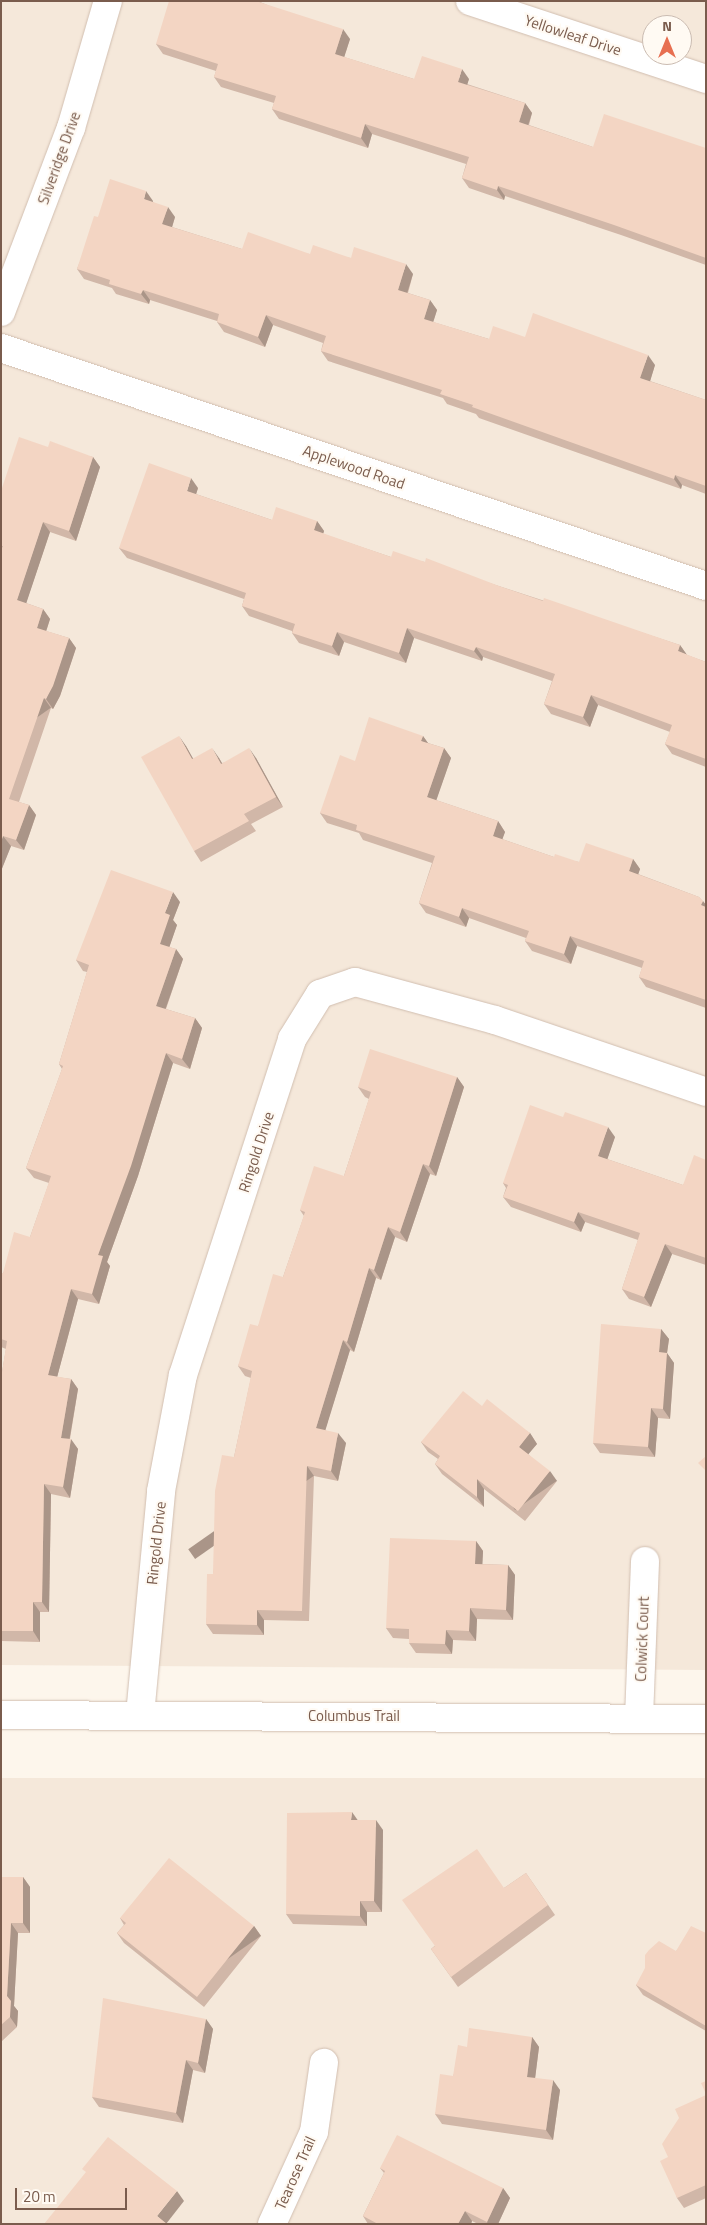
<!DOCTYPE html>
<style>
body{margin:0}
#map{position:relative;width:707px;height:2225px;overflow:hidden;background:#fdf6ec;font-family:"Titillium Web",sans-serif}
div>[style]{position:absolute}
.residential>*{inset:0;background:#f5e8da;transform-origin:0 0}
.roads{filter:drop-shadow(0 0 1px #d1beb0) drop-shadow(0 0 1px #d1beb0)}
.street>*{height:28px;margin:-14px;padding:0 14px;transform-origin:14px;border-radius:14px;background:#fff}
.secondary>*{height:28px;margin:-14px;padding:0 14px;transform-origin:14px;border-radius:14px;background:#fff}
.wall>*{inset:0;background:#d1b7a8}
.shaded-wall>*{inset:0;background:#aa9588;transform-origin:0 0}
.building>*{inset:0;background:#f3d5c3}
span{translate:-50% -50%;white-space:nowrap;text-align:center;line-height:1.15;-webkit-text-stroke:4px #fffaf3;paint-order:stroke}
.street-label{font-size:15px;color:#7a5c4d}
.frame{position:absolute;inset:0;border:2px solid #7a5c4d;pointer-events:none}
.north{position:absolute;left:642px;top:15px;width:50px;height:50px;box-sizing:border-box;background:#fffaf3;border:1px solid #cabbb1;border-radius:50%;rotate:0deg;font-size:14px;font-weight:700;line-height:20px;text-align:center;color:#7a5c4d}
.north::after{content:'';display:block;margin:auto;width:18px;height:22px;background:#e76f51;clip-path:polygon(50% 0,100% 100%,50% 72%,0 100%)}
.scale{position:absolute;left:15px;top:2188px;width:112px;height:22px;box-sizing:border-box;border:2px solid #7a5c4d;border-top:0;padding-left:6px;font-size:15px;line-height:18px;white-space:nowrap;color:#7a5c4d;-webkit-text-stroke:4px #fffaf3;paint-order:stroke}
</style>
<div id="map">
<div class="residential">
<div style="clip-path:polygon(evenodd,1px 1px,706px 1px,706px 1670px,1px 1665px,1px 1px,652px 25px,682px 25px,682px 55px,652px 55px,652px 25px)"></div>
<div style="left:1px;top:1778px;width:705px;height:446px"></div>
</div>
<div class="roads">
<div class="street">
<div style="left:470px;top:1px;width:249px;rotate:18.3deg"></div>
<div style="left:1px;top:312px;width:197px;rotate:-69.2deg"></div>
<div style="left:71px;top:128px;width:132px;rotate:-73.8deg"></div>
<div style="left:1px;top:348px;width:744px;rotate:18.65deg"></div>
<div style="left:140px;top:1715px;width:225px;rotate:-84.6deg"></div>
<div style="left:161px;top:1491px;width:118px;rotate:-79.3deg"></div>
<div style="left:183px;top:1375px;width:353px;rotate:-72deg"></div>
<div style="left:292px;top:1039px;width:53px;rotate:-58.1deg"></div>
<div style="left:320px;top:994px;width:37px;rotate:-19deg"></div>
<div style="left:355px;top:982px;width:145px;rotate:15.2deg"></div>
<div style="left:495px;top:1020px;width:223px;rotate:18.8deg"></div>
<div style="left:639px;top:1718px;width:157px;rotate:-87.8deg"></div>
<div style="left:272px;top:2224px;width:101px;rotate:-65.5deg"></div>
<div style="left:314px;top:2132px;width:70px;rotate:-81.8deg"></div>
</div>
<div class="secondary">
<div style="left:1px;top:1715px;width:705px;rotate:0.33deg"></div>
</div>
</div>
<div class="wall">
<div style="clip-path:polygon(260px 2px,350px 39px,344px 57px,414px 79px,469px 79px,467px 84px,525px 103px,532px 113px,529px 125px,593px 147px,706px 148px,706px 265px,621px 235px,505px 196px,504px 200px,469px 188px,462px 178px,466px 164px,372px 134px,368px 148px,279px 119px,272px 109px,274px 103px,221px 87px,214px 77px,216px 71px,163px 54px,156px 44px)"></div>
<div style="clip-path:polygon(153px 201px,153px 202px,175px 217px,172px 227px,242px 249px,310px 254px,351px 258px,413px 274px,408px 293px,430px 300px,437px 310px,433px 322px,489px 339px,525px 337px,655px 365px,650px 381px,706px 400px,706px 494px,682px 485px,681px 489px,479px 418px,476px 414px,447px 404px,443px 398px,328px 361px,321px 351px,323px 343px,273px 325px,265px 347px,224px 332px,217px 322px,217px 321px,150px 300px,149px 304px,116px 294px,112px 288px,84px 279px,77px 269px,98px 217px)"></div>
<div style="clip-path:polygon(48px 447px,93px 457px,100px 467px,76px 541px,50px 532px,26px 603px,43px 609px,50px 619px,46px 631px,69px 638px,76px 648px,60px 696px,53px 709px,51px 708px,19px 802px,29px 805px,36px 815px,24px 850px,11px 846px,1px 871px,1px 491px)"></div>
<div style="clip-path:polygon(198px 488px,196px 494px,272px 520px,317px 521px,324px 531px,323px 534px,391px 557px,425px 562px,680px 645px,687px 655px,706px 662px,706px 767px,672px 754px,665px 744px,670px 732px,598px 705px,590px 727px,551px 714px,544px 704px,552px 681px,483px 657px,482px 661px,414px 638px,406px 663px,344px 642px,339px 656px,299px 643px,292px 633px,292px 631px,249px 616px,242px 606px,244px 599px,127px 558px,119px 548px)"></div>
<div style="clip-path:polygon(423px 736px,428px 743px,444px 748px,451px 758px,436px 800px,498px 821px,505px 832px,502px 839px,554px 857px,579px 862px,633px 859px,640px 869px,638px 874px,699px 897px,706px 905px,706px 1008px,646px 987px,639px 977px,642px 968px,577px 946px,571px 964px,532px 951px,525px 941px,526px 938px,469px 918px,466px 927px,426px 913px,419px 903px,432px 863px,363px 840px,359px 833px,327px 823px,320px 813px,355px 761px)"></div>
<div style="clip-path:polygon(186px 746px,193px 759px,219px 758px,222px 763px,256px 758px,283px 807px,251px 824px,256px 831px,201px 862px,194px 851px)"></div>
<div style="clip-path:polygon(180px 902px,173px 920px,177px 925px,169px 947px,176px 949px,183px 959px,166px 1009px,195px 1018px,202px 1028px,190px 1069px,173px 1063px,138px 1176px,107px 1262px,110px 1266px,99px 1304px,78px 1299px,57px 1377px,71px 1379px,78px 1389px,70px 1439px,78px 1449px,70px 1498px,51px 1494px,49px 1612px,40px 1612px,40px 1642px,1px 1641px,1px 1378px,6px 1349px,1px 1347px,1px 1273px,3px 1273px,30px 1237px,49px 1183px,34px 1178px,26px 1168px,62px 1069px,59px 1064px,87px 972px,83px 971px,76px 960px)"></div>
<div style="clip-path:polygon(457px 1077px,464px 1087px,436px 1176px,430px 1174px,407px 1242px,395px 1237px,381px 1280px,376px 1278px,354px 1352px,350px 1350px,325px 1430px,346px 1443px,338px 1481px,314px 1476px,309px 1621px,264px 1620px,264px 1635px,213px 1634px,206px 1624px,213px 1574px,234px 1457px,251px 1378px,245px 1376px,238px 1366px,283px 1277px,304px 1216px,300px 1210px,344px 1176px,369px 1099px,365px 1097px,358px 1087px)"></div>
<div style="clip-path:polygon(563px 1117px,615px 1137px,607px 1159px,683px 1185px,706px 1160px,706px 1265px,672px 1254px,651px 1307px,629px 1299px,622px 1289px,638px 1240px,585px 1222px,581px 1232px,511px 1207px,503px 1197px,506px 1188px,503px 1183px)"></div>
<div style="clip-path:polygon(661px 1329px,669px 1339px,667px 1353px,674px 1363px,670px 1419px,658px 1418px,655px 1457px,600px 1453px,593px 1443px)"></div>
<div style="clip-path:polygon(482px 1406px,530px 1433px,537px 1444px,528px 1454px,557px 1481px,525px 1521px,484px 1489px,484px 1507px,442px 1474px,435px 1464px,438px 1459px,428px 1452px,421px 1442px)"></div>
<div style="clip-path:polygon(476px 1541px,483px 1551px,482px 1564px,508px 1565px,515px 1575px,513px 1620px,477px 1619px,476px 1641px,453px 1640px,452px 1654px,416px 1653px,409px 1643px,409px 1639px,393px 1638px,386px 1628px)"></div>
<div style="clip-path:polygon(357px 1820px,383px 1830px,382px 1912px,367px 1912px,367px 1926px,293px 1924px,286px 1914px)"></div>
<div style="clip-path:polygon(526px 1873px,555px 1915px,458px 1987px,431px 1949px,504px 1888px)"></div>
<div style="clip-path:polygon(1px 1877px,23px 1877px,30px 1887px,30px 1933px,18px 1933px,14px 2006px,18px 2011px,17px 2027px,1px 2042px)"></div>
<div style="clip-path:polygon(120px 1918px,254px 1926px,261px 1936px,204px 2007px,124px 1943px,117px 1933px,124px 1925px)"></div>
<div style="clip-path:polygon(706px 1933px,706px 2031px,643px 1995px,636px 1985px,676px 1951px)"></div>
<div style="clip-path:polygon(206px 2019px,213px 2029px,205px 2073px,193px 2070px,183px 2123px,99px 2107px,92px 2097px)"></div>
<div style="clip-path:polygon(532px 2037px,539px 2047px,535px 2078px,560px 2090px,553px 2140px,442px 2124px,435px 2114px,453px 2076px,467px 2047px)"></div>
<div style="clip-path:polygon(706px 2095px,706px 2198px,684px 2208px,677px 2198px,668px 2157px)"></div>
<div style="clip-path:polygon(380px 2168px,503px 2188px,510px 2198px,498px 2224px,478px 2224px,472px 2221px,471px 2224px,368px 2224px,363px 2216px,384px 2173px)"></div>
</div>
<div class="shaded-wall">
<div style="clip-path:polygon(343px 29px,350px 39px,342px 64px,335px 54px)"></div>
<div style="clip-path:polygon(462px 69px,469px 79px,465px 92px,458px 82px)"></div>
<div style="clip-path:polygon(525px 103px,532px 113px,526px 132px,519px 122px)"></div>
<div style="clip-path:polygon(365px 124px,372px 134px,368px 148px,361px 138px)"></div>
<div style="clip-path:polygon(498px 186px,505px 196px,504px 200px,497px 190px)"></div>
<div style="clip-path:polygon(146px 191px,153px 201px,151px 209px,144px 199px)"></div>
<div style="clip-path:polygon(168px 207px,175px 217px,170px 234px,162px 224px)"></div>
<div style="clip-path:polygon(406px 264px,413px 274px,405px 300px,398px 290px)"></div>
<div style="clip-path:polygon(143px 290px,150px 300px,149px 304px,141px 294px)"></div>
<div style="clip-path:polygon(430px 300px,437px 310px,431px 329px,424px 319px)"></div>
<div style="clip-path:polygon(266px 315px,273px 325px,265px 347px,258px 337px)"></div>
<div style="clip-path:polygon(648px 355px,655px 365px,648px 388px,640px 378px)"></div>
<div style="clip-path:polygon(93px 457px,100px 467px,76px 541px,69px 531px)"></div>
<div style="clip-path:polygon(675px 475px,682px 485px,681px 489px,674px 479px)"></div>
<div style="clip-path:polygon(191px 478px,198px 488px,194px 501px,187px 491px)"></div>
<div style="clip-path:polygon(317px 521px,324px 531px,321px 540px,314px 530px)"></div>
<div style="clip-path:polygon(43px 522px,50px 532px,24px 610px,17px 600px)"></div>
<div style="clip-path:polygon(43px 609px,50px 619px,44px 638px,37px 628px)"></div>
<div style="clip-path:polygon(407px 628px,414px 638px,406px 663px,399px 653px)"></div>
<div style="clip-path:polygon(337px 632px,344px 642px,339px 656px,332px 646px)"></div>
<div style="clip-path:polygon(69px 638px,76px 648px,60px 696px,53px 709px,46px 699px)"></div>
<div style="clip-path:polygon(680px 645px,687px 655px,678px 651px)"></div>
<div style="clip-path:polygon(476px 647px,483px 657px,482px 661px,474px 651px)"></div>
<div style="clip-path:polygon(591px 695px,598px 705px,590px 727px,583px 717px)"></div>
<div style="left:44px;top:698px;width:12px;height:107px;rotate:55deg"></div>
<div style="clip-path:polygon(179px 736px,186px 746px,199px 769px,192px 759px)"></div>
<div style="clip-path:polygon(423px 736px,430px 746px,421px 741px)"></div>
<div style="clip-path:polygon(212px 748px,219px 758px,228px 774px,221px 764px)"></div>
<div style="clip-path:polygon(249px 748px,256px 758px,283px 807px,276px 797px)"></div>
<div style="clip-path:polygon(444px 748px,451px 758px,434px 807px,427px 797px)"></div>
<div style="clip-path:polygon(29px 805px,36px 815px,24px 850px,16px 840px)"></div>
<div style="clip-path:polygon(498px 821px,505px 832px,500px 846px,493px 836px)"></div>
<div style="clip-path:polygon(3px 836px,11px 846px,1px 871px,1px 842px)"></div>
<div style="clip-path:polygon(633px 859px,640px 869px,636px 881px,629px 871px)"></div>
<div style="clip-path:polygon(173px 892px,180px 902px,173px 920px,177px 925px,167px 954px,160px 944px,165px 913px)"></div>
<div style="clip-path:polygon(703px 901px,706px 905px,706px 911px,701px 905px)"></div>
<div style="clip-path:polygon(462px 908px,469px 918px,466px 927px,459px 917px)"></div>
<div style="clip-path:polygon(570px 936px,577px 946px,571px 964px,564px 954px)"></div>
<div style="clip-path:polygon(176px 949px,183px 959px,163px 1016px,156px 1006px)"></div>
<div style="clip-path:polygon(195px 1018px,202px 1028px,190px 1069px,182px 1059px)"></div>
<div style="clip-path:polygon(166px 1053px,173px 1063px,138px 1176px,107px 1262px,110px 1266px,99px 1304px,92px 1294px,98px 1255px)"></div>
<div style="clip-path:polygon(457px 1077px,464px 1087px,436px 1176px,429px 1166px)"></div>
<div style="clip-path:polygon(608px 1127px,615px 1137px,605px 1166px,598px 1156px)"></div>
<div style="clip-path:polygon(423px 1164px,430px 1174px,407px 1242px,400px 1232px)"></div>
<div style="clip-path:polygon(578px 1212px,585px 1222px,581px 1232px,574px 1222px)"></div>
<div style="clip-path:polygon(388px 1227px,395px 1237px,381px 1280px,374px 1270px)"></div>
<div style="clip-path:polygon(665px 1244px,672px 1254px,651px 1307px,644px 1297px)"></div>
<div style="clip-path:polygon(369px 1268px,376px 1278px,354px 1352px,347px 1342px)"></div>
<div style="clip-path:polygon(71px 1289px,78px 1299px,55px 1385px,48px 1375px)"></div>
<div style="clip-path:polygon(661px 1329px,669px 1339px,667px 1353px,674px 1363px,670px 1419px,663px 1409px,659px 1352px)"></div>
<div style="clip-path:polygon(343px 1340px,350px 1350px,323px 1438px,316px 1428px)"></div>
<div style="clip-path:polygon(71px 1379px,78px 1389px,68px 1448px,61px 1438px)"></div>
<div style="clip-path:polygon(651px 1408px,658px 1418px,655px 1457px,648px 1447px)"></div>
<div style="clip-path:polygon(338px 1433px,346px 1443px,338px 1481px,331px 1471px)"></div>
<div style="clip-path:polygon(530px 1433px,537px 1444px,526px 1457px,519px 1447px)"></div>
<div style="clip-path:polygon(71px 1439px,78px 1449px,70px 1498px,63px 1487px)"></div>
<div style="left:307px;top:1466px;width:12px;height:145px;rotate:55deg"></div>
<div style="left:550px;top:1471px;width:12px;height:51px;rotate:55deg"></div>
<div style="clip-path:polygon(477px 1479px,484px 1489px,484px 1507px,477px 1497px)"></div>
<div style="clip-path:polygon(44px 1484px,51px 1494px,49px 1612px,42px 1602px)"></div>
<div style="clip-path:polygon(476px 1541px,483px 1551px,482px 1574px,475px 1564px)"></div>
<div style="clip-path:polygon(508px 1565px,515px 1575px,513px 1620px,506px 1610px)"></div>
<div style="clip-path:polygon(33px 1602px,40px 1612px,40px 1642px,33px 1631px)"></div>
<div style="clip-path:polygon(470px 1608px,477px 1619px,476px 1641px,469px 1631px)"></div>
<div style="clip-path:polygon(257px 1610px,264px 1620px,264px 1635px,257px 1625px)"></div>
<div style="clip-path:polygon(446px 1630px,453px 1640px,452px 1654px,445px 1644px)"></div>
<div style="clip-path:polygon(352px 1812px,359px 1822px,351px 1820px)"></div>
<div style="clip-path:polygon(376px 1820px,383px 1830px,382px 1912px,374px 1901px)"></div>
<div style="clip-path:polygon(23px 1877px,30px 1887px,30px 1933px,23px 1923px)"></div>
<div style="clip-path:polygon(360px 1901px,367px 1912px,367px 1926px,360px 1916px)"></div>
<div style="clip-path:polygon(11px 1923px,18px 1933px,14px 2006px,18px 2011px,17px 2027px,10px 2017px,7px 1996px)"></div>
<div style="left:254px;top:1926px;width:12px;height:91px;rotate:55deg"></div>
<div style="clip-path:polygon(206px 2019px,213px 2029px,205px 2073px,198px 2063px)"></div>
<div style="clip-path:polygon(532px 2037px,539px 2047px,534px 2087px,527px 2077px)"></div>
<div style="clip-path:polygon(186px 2060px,193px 2070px,183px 2123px,176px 2113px)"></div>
<div style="clip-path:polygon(553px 2080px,560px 2090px,553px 2140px,546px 2130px)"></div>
<div style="clip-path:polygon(503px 2188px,510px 2198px,498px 2224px,488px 2224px,487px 2222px)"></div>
<div style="clip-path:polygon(177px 2191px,184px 2201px,166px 2224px,157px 2216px)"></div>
<div style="clip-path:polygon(465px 2211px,472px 2221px,471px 2224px,458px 2224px)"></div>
</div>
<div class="building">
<div style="clip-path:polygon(169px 1px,256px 1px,343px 29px,335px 54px,414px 79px,422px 56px,462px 69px,458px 82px,525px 103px,519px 122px,593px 147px,604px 114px,706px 148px,706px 258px,614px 225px,498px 186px,497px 190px,462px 178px,469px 157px,365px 124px,361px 138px,272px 109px,276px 96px,214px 77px,218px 64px,156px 44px)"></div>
<div style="clip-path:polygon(110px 179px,146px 191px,144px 199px,168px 207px,162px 224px,242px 249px,248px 232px,310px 254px,313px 245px,351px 258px,354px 247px,406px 264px,398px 290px,430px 300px,424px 319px,489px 339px,493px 326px,525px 337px,533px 313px,648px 355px,640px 378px,706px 400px,706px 486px,675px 475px,674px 479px,472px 407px,473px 405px,440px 394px,442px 390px,321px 351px,326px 336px,266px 315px,258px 337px,217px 322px,219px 314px,143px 290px,141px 294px,109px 284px,110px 280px,77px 269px,94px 216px,98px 217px)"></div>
<div style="clip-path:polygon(19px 437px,48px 447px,50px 441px,93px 457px,69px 531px,43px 522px,17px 600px,43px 609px,37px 628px,69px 638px,53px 686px,46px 699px,44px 698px,9px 799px,29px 805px,16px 840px,3px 836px,1px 842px,1px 550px,3px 546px,1px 546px,1px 491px)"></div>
<div style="clip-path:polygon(149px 463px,191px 478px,187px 491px,272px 520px,276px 507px,317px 521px,314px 530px,391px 557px,393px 551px,425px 562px,426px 558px,499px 586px,543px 601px,544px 598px,680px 645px,678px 651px,706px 662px,706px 759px,665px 744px,672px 725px,591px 695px,583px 717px,544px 704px,555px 674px,476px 647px,474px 651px,407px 628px,399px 653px,337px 632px,332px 646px,292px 633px,295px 624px,242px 606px,246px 593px,119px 548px)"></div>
<div style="clip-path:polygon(369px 717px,423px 736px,421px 741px,444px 748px,427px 797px,498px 821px,493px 836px,554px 857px,555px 854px,579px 862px,586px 843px,633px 859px,629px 871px,699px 897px,703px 901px,701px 905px,706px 907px,706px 1000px,639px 977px,644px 961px,570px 936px,564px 954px,525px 941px,529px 931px,462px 908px,459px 917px,419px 903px,435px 856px,356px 830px,357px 825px,320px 813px,340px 755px,355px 761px)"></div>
<div style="clip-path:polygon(179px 736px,192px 759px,212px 748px,221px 764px,249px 748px,276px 797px,244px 814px,249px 821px,194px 851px,141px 757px)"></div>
<div style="clip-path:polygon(111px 870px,173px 892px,165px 913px,170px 915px,160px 944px,176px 949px,156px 1006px,195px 1018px,182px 1059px,166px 1053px,131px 1166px,98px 1255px,103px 1256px,92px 1294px,71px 1289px,48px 1375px,71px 1379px,61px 1438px,71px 1439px,63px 1487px,44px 1484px,42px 1602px,33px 1602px,33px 1631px,1px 1631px,1px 1378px,7px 1341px,1px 1339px,1px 1273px,3px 1273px,14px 1232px,30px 1237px,51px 1176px,26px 1168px,63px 1066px,59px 1064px,89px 965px,76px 960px)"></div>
<div style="clip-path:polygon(370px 1049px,457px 1077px,429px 1166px,423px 1164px,400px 1232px,388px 1227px,374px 1270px,369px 1268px,347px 1342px,343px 1340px,316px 1428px,338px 1433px,331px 1471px,307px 1466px,302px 1611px,257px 1610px,257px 1625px,206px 1624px,207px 1574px,213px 1574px,215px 1491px,222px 1455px,234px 1457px,252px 1371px,238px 1366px,250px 1324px,258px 1326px,273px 1274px,283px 1277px,305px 1212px,300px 1210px,314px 1166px,344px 1176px,371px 1092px,358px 1087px)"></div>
<div style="clip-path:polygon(530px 1105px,563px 1117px,565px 1112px,608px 1127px,598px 1156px,683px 1185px,694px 1155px,706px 1160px,706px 1258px,665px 1244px,644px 1297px,622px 1289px,640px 1233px,578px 1212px,574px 1222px,503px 1197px,508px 1185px,503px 1183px)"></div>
<div style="clip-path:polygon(601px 1324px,661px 1329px,659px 1352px,667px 1353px,663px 1409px,651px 1408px,648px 1447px,593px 1443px)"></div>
<div style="clip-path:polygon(463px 1391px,482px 1406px,487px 1399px,530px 1433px,519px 1447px,550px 1471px,518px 1511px,477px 1479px,477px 1497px,435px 1464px,440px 1456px,421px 1442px)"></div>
<div style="clip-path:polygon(706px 1456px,706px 1471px,698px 1463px)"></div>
<div style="clip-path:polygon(390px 1538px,476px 1541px,475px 1564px,508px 1565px,506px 1610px,470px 1608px,469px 1631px,446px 1630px,445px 1644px,409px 1643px,409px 1629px,386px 1628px)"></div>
<div style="clip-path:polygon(352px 1812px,351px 1820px,376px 1820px,374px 1901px,360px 1901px,360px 1916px,286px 1914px,287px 1813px)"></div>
<div style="clip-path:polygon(477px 1849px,504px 1888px,526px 1873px,548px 1905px,451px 1977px,431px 1949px,435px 1946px,402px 1900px)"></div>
<div style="clip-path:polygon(169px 1858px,254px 1926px,197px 1997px,117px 1933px,126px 1923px,120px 1918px)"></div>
<div style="clip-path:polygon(1px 1877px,23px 1877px,23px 1923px,11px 1923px,7px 1996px,11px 2001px,10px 2017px,1px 2025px)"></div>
<div style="clip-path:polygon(691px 1926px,706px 1933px,706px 2026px,636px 1985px,645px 1968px,645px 1955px,649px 1950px,659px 1941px,676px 1951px)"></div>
<div style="clip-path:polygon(103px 1998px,206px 2019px,198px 2063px,186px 2060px,176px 2113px,92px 2097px)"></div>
<div style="clip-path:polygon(469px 2028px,532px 2037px,527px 2077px,553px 2080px,546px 2130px,435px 2114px,440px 2074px,453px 2076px,458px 2045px,467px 2047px)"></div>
<div style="clip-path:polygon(706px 2081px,706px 2094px,701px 2083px)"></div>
<div style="clip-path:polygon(706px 2095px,706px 2185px,677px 2198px,660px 2161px,668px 2157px,662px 2144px,679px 2118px,675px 2109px)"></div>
<div style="clip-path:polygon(397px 2135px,503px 2188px,487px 2222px,465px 2211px,458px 2224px,378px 2224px,363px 2216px,385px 2171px,380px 2168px)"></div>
<div style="clip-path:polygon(108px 2137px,177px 2191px,157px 2216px,167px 2224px,44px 2224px,86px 2172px,82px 2169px)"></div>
</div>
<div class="street-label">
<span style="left:573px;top:35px;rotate:18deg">Yellowleaf Drive</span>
<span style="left:59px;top:158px;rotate:-70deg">Silveridge Drive</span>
<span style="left:354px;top:467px;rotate:19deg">Applewood Road</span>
<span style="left:256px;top:1152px;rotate:-72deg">Ringold Drive</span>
<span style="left:156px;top:1543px;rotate:-84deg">Ringold Drive</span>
<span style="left:642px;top:1639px;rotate:-88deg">Colwick Court</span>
<span style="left:354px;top:1716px">Columbus Trail</span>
<span style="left:295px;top:2173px;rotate:-66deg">Tearose Trail</span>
</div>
<div class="frame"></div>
<div class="north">N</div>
<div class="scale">20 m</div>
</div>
